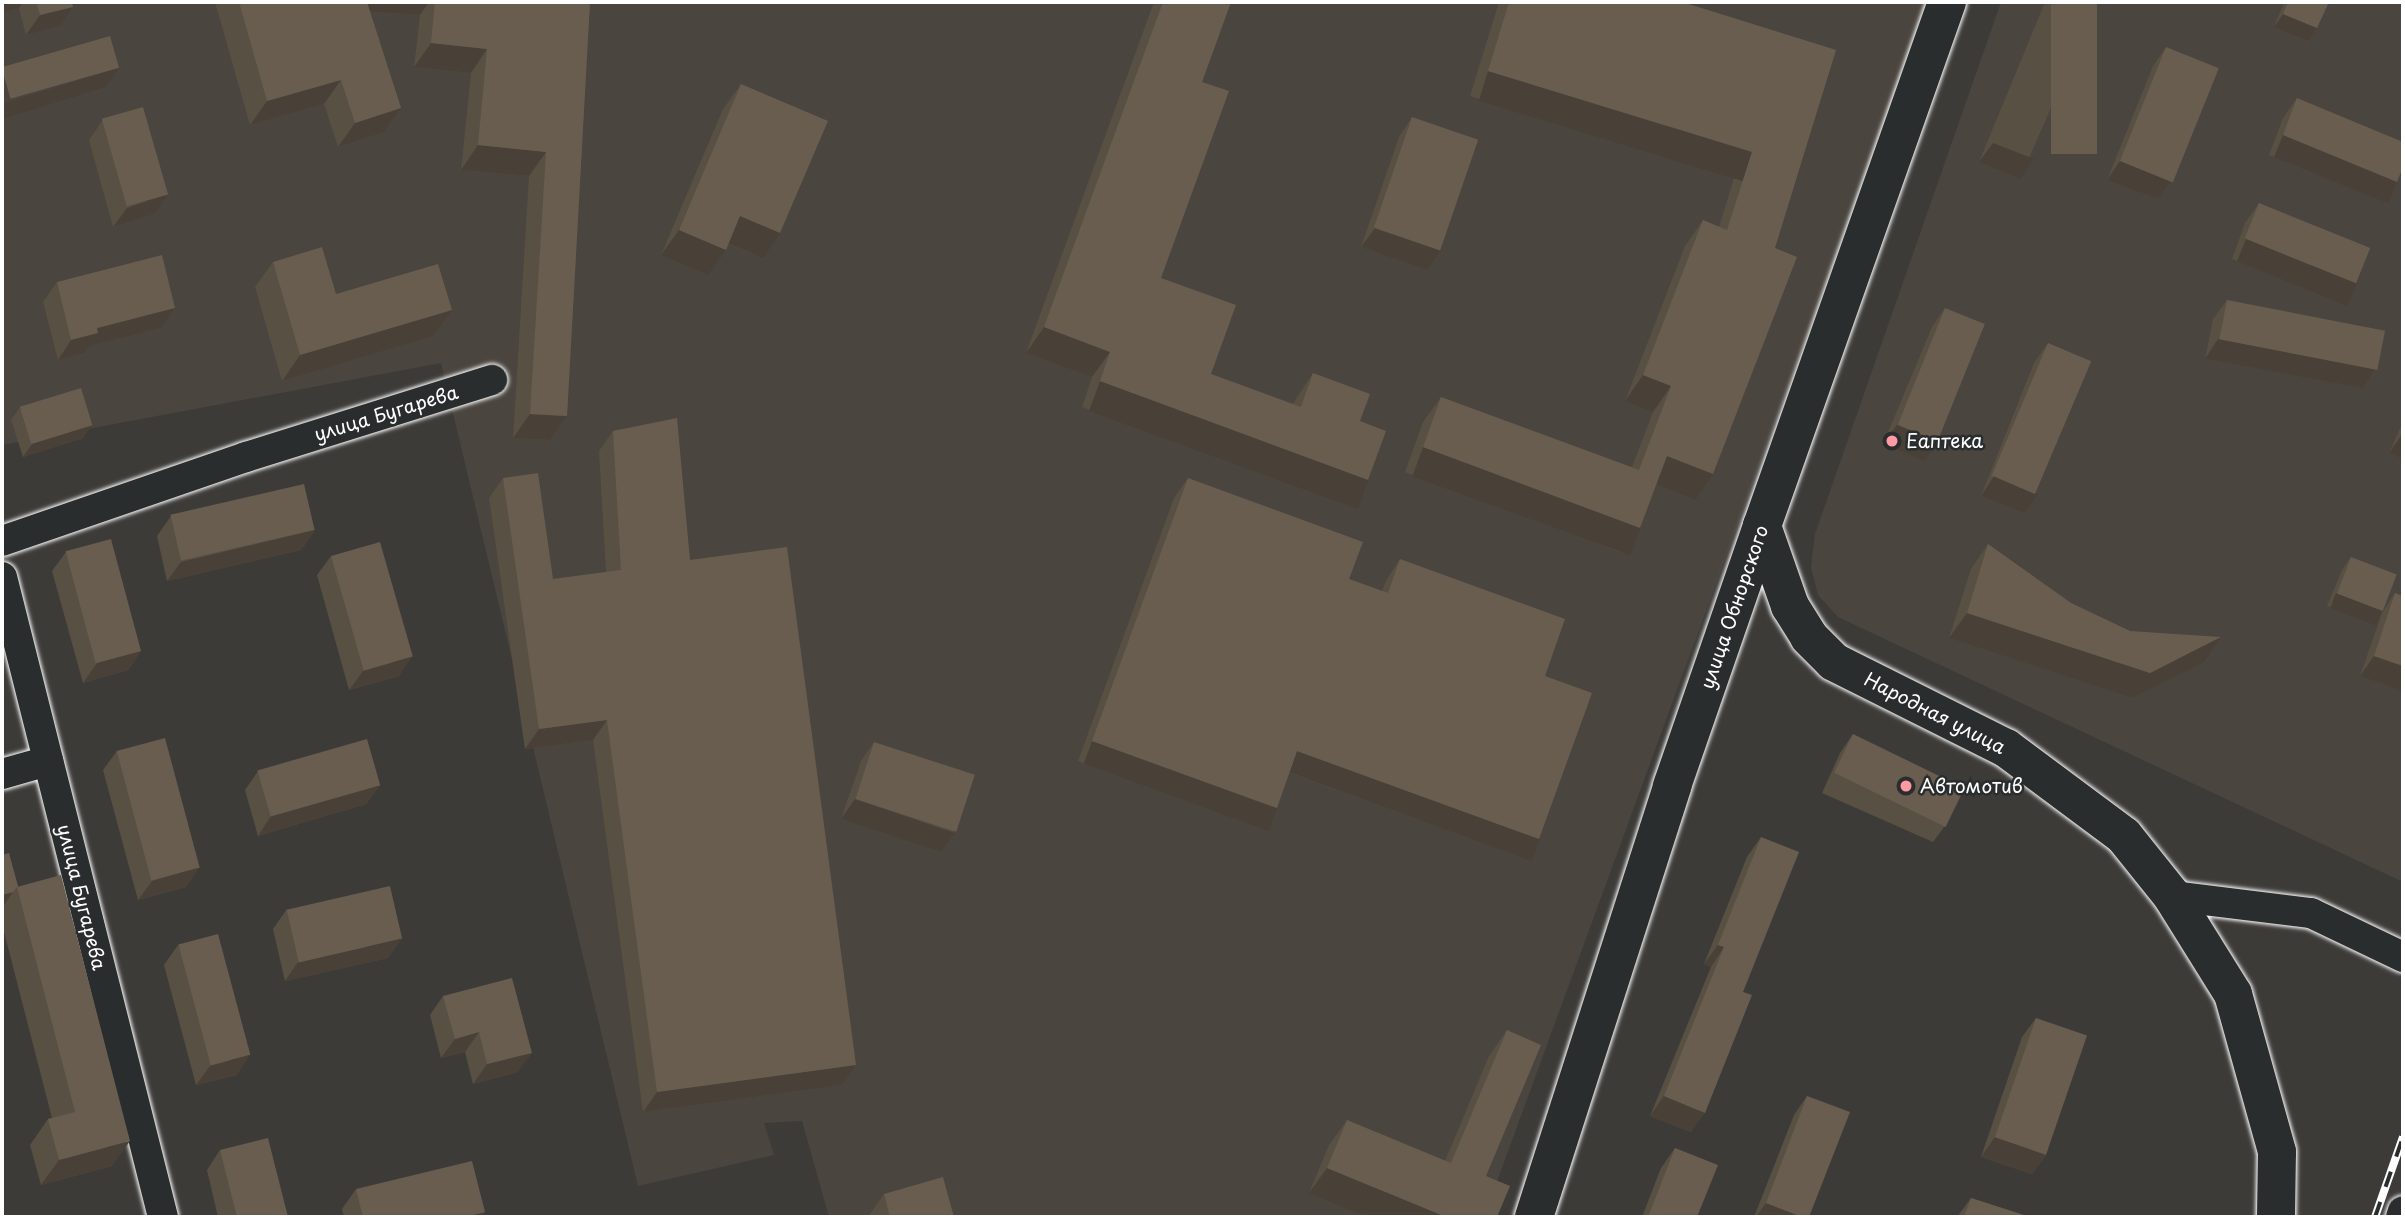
<!DOCTYPE html>
<meta charset="utf-8">
<style>
body{margin:0}
#map{position:relative;width:2405px;height:1219px;overflow:hidden;background:#3d3b38;font-family:"Playpen Sans",sans-serif}
div>[style]{position:absolute}
.built>*{inset:0;background:#4a453f}
.roads{filter:drop-shadow(0 0 2px #fff) drop-shadow(0 0 2px #fff)}
.minor>*{height:30px;margin:-15px;padding:0 15px;transform-origin:15px;border-radius:15px;background:#2a2d2e}
.secondary>*{height:38px;margin:-19px;padding:0 19px;transform-origin:19px;border-radius:19px;background:#2a2d2e}
.primary>*{height:38px;margin:-19px;padding:0 19px;transform-origin:19px;border-radius:19px;background:#2a2d2e}
.rail>*{height:8px;margin-top:-4px;transform-origin:0;background:repeating-linear-gradient(90deg,#2a2d2e 0 16px,#fff 0 32px);box-sizing:border-box;border-block:2px solid #fff}
.wall>*{inset:0;background:#595044}
.shaded-wall>*{inset:0;background:#494137;transform-origin:0 0}
.building>*{inset:0;background:#685d4f;transform-origin:0 0}
.dots>*{width:19px;height:19px;translate:-50% -50%;box-sizing:border-box;border:4px solid #2a2d2e;border-radius:50%}
span{translate:-50% -50%;white-space:nowrap;text-align:center;line-height:1.15;-webkit-text-stroke:5px #2a2d2e;paint-order:stroke}
.street-label{font-size:19px;color:#fff}
.poi-label{font-size:19px;color:#fff}
.left{translate:0 -50%;text-align:left}
.frame{position:absolute;inset:0;border:4px solid #fff;pointer-events:none}
</style>
<div id="map">
<div class="built">
<div style="clip-path:polygon(2px 2px,1929px 2px,1484px 1217px,829px 1217px,802px 1121px,764px 1123px,774px 1155px,638px 1186px,441px 363px,2px 445px)"></div>
<div style="clip-path:polygon(2001px 2px,2403px 2px,2403px 882px,1838px 617px,1818px 595px,1811px 567px,1815px 534px)"></div>
</div>
<div class="roads">
<div class="minor">
<div style="left:2px;top:541px;width:258px;rotate:-19deg"></div>
<div style="left:246px;top:457px;width:258px;rotate:-17.4deg"></div>
<div style="left:2px;top:577px;width:660px;rotate:75.88deg"></div>
<div style="left:2px;top:774px;width:48px;rotate:-15.8deg"></div>
<div style="left:2172px;top:896px;width:140px;rotate:7deg"></div>
<div style="left:2311px;top:913px;width:102px;rotate:25.6deg"></div>
<div style="left:2401px;top:1217px;width:6px;rotate:-72deg"></div>
</div>
<div class="secondary">
<div style="left:1534px;top:1217px;width:453px;rotate:-72.2deg"></div>
<div style="left:1672px;top:786px;width:275px;rotate:-70.9deg"></div>
</div>
<div class="primary">
<div style="left:1947px;top:2px;width:556px;rotate:109.45deg"></div>
<div style="left:1762px;top:526px;width:85px;rotate:70.7deg"></div>
<div style="left:1790px;top:606px;width:36px;rotate:58deg"></div>
<div style="left:1809px;top:637px;width:35px;rotate:45deg"></div>
<div style="left:1834px;top:662px;width:192px;rotate:26.6deg"></div>
<div style="left:2006px;top:748px;width:147px;rotate:36.7deg"></div>
<div style="left:2124px;top:836px;width:77px;rotate:51.3deg"></div>
<div style="left:2172px;top:896px;width:115px;rotate:58.1deg"></div>
<div style="left:2233px;top:994px;width:164px;rotate:74.4deg"></div>
<div style="left:2277px;top:1152px;width:65px;rotate:90.9deg"></div>
</div>
</div>
<div class="rail">
<div style="left:2375px;top:1217px;width:85px;rotate:-70.7deg"></div>
</div>
<div class="wall">
<div style="clip-path:polygon(2px 2px,72px 2px,60px 26px,26px 35px,19px 8px)"></div>
<div style="clip-path:polygon(207px 2px,590px 2px,567px 416px,550px 440px,513px 438px,529px 176px,461px 170px,471px 73px,414px 67px,420px 15px,370px 12px,401px 108px,384px 132px,338px 147px,324px 104px,250px 125px,215px 2px)"></div>
<div style="clip-path:polygon(1154px 2px,1231px 2px,1202px 82px,1161px 278px,1211px 374px,1293px 404px,1296px 399px,1313px 373px,1360px 421px,1350px 505px,1082px 407px,1092px 377px,1026px 353px)"></div>
<div style="clip-path:polygon(1499px 2px,1682px 2px,1836px 50px,1695px 500px,1656px 484px,1622px 553px,1405px 472px,1423px 422px,1441px 397px,1632px 467px,1653px 412px,1625px 401px,1685px 246px,1703px 220px,1719px 227px,1734px 178px,1470px 96px)"></div>
<div style="clip-path:polygon(2045px 2px,2097px 2px,2020px 179px,1979px 162px)"></div>
<div style="clip-path:polygon(2284px 2px,2329px 2px,2317px 28px,2308px 41px,2274px 27px)"></div>
<div style="clip-path:polygon(2166px 47px,2172px 180px,2158px 199px,2107px 180px,2153px 66px)"></div>
<div style="clip-path:polygon(741px 84px,763px 258px,728px 244px,708px 275px,661px 255px,723px 109px)"></div>
<div style="clip-path:polygon(2297px 98px,2397px 182px,2384px 201px,2269px 155px,2283px 118px)"></div>
<div style="clip-path:polygon(1412px 117px,1427px 270px,1361px 247px,1399px 137px)"></div>
<div style="clip-path:polygon(102px 121px,154px 214px,113px 227px,89px 140px)"></div>
<div style="clip-path:polygon(2259px 203px,2342px 303px,2232px 259px,2245px 223px)"></div>
<div style="clip-path:polygon(273px 262px,336px 294px,452px 310px,434px 336px,282px 381px,255px 287px)"></div>
<div style="clip-path:polygon(57px 282px,161px 328px,90px 346px,85px 353px,58px 360px,43px 302px)"></div>
<div style="clip-path:polygon(2227px 300px,2362px 388px,2205px 359px,2213px 319px)"></div>
<div style="clip-path:polygon(1945px 308px,1924px 461px,1883px 444px,1932px 327px)"></div>
<div style="clip-path:polygon(2048px 343px,2024px 513px,1981px 496px,2034px 363px)"></div>
<div style="clip-path:polygon(20px 407px,83px 438px,23px 457px,11px 420px)"></div>
<div style="clip-path:polygon(2403px 421px,2403px 459px,2389px 453px)"></div>
<div style="clip-path:polygon(613px 431px,690px 560px,842px 1085px,643px 1112px,593px 740px,525px 749px,489px 498px,503px 478px,553px 579px,606px 572px,599px 451px)"></div>
<div style="clip-path:polygon(1188px 478px,1349px 579px,1382px 591px,1387px 579px,1400px 559px,1545px 676px,1525px 858px,1289px 773px,1263px 827px,1078px 761px,1174px 498px)"></div>
<div style="clip-path:polygon(171px 516px,315px 530px,301px 550px,167px 581px,157px 536px)"></div>
<div style="clip-path:polygon(1988px 544px,2071px 603px,2130px 631px,2203px 663px,2132px 698px,1949px 638px,1971px 569px)"></div>
<div style="clip-path:polygon(66px 552px,141px 651px,128px 670px,83px 683px,52px 571px)"></div>
<div style="clip-path:polygon(331px 556px,399px 676px,349px 690px,317px 575px)"></div>
<div style="clip-path:polygon(2351px 557px,2382px 611px,2373px 624px,2327px 606px,2342px 570px)"></div>
<div style="clip-path:polygon(2395px 593px,2403px 691px,2360px 676px,2382px 613px)"></div>
<div style="clip-path:polygon(1853px 734px,1947px 823px,1933px 842px,1822px 793px,1840px 753px)"></div>
<div style="clip-path:polygon(874px 742px,955px 833px,941px 852px,841px 819px,861px 761px)"></div>
<div style="clip-path:polygon(117px 751px,186px 887px,138px 900px,103px 770px)"></div>
<div style="clip-path:polygon(258px 771px,380px 785px,366px 804px,258px 836px,245px 790px)"></div>
<div style="clip-path:polygon(1761px 837px,1743px 992px,1691px 1132px,1650px 1116px,1711px 967px,1704px 964px,1747px 857px)"></div>
<div style="clip-path:polygon(2px 855px,18px 886px,112px 1166px,41px 1185px,30px 1145px,48px 1119px,52px 1118px,2px 924px)"></div>
<div style="clip-path:polygon(287px 909px,388px 958px,285px 981px,273px 929px)"></div>
<div style="clip-path:polygon(178px 945px,237px 1075px,196px 1085px,164px 965px)"></div>
<div style="clip-path:polygon(443px 996px,518px 1072px,473px 1084px,465px 1052px,441px 1058px,430px 1015px)"></div>
<div style="clip-path:polygon(2036px 1018px,2046px 1155px,2032px 1174px,1981px 1157px,2022px 1037px)"></div>
<div style="clip-path:polygon(1507px 1030px,1486px 1176px,1309px 1193px,1329px 1145px,1347px 1120px,1445px 1161px,1489px 1056px)"></div>
<div style="clip-path:polygon(1807px 1096px,1809px 1217px,1754px 1217px,1794px 1115px)"></div>
<div style="clip-path:polygon(1675px 1148px,1697px 1217px,1642px 1217px,1661px 1168px)"></div>
<div style="clip-path:polygon(220px 1150px,288px 1217px,218px 1217px,207px 1170px)"></div>
<div style="clip-path:polygon(356px 1189px,485px 1212px,481px 1217px,344px 1217px,342px 1209px)"></div>
<div style="clip-path:polygon(884px 1194px,954px 1217px,868px 1217px)"></div>
<div style="clip-path:polygon(1971px 1198px,2030px 1217px,1957px 1217px)"></div>
</div>
<div class="shaded-wall">
<div style="clip-path:polygon(2px 2px,23px 2px,19px 8px,2px 12px)"></div>
<div style="clip-path:polygon(350px 2px,429px 2px,420px 15px,345px 10px)"></div>
<div style="clip-path:polygon(73px 7px,60px 26px,26px 35px,40px 15px)"></div>
<div style="clip-path:polygon(2283px 14px,2317px 28px,2308px 41px,2274px 27px)"></div>
<div style="clip-path:polygon(431px 43px,487px 49px,471px 73px,414px 67px)"></div>
<div style="clip-path:polygon(119px 68px,106px 87px,2px 119px,2px 104px)"></div>
<div style="left:1488px;top:71px;width:276px;height:31px;rotate:17deg"></div>
<div style="clip-path:polygon(341px 80px,324px 104px,250px 125px,267px 101px)"></div>
<div style="clip-path:polygon(401px 108px,384px 132px,338px 147px,355px 123px)"></div>
<div style="left:2283px;top:135px;width:123px;height:24px;rotate:22deg"></div>
<div style="clip-path:polygon(1993px 143px,2034px 159px,2020px 179px,1979px 162px)"></div>
<div style="clip-path:polygon(478px 145px,546px 152px,529px 176px,461px 170px)"></div>
<div style="clip-path:polygon(2120px 161px,2172px 180px,2158px 199px,2107px 180px)"></div>
<div style="clip-path:polygon(168px 194px,154px 214px,113px 227px,127px 208px)"></div>
<div style="clip-path:polygon(740px 216px,780px 233px,763px 258px,722px 241px)"></div>
<div style="clip-path:polygon(1375px 228px,1441px 250px,1427px 270px,1361px 247px)"></div>
<div style="clip-path:polygon(679px 230px,726px 250px,708px 275px,661px 255px)"></div>
<div style="left:2246px;top:239px;width:119px;height:24px;rotate:22deg"></div>
<div style="clip-path:polygon(175px 308px,161px 328px,90px 346px,85px 353px,58px 360px,71px 340px,97px 328px)"></div>
<div style="clip-path:polygon(452px 310px,434px 336px,282px 381px,300px 355px)"></div>
<div style="clip-path:polygon(1044px 327px,1110px 352px,1092px 377px,1026px 353px)"></div>
<div style="clip-path:polygon(2218px 339px,2375px 369px,2362px 388px,2205px 359px)"></div>
<div style="clip-path:polygon(1643px 375px,1671px 386px,1653px 412px,1625px 401px)"></div>
<div style="left:1100px;top:381px;width:286px;height:32px;rotate:20deg"></div>
<div style="clip-path:polygon(530px 414px,567px 416px,550px 440px,513px 438px)"></div>
<div style="clip-path:polygon(92px 425px,83px 438px,23px 457px,32px 444px)"></div>
<div style="clip-path:polygon(1897px 425px,1938px 441px,1924px 461px,1883px 444px)"></div>
<div style="clip-path:polygon(2403px 433px,2403px 459px,2389px 453px)"></div>
<div style="left:1423px;top:447px;width:232px;height:31px;rotate:20deg"></div>
<div style="clip-path:polygon(1667px 456px,1713px 474px,1695px 500px,1649px 481px)"></div>
<div style="clip-path:polygon(1994px 476px,2038px 494px,2024px 513px,1981px 496px)"></div>
<div style="clip-path:polygon(315px 530px,301px 550px,167px 581px,181px 562px)"></div>
<div style="left:2336px;top:593px;width:49px;height:16px;rotate:21deg"></div>
<div style="clip-path:polygon(1967px 613px,2150px 673px,2221px 637px,2203px 663px,2132px 698px,1949px 638px)"></div>
<div style="clip-path:polygon(141px 651px,128px 670px,83px 683px,97px 663px)"></div>
<div style="clip-path:polygon(2374px 656px,2403px 666px,2403px 691px,2360px 676px)"></div>
<div style="clip-path:polygon(412px 657px,399px 676px,349px 690px,363px 671px)"></div>
<div style="clip-path:polygon(607px 720px,593px 740px,525px 749px,539px 729px)"></div>
<div style="left:1092px;top:741px;width:197px;height:24px;rotate:20deg"></div>
<div style="left:1297px;top:751px;width:258px;height:23px;rotate:20deg"></div>
<div style="clip-path:polygon(380px 785px,366px 804px,258px 836px,271px 816px)"></div>
<div style="clip-path:polygon(855px 799px,955px 833px,941px 852px,841px 819px)"></div>
<div style="clip-path:polygon(200px 867px,186px 887px,138px 900px,152px 881px)"></div>
<div style="clip-path:polygon(13px 892px,2px 908px,2px 895px)"></div>
<div style="clip-path:polygon(402px 939px,388px 958px,285px 981px,298px 962px)"></div>
<div style="clip-path:polygon(1718px 945px,1724px 947px,1711px 967px,1704px 964px)"></div>
<div style="clip-path:polygon(479px 1032px,465px 1052px,441px 1058px,455px 1039px)"></div>
<div style="clip-path:polygon(532px 1053px,518px 1072px,473px 1084px,487px 1064px)"></div>
<div style="clip-path:polygon(250px 1055px,237px 1075px,196px 1085px,210px 1066px)"></div>
<div style="clip-path:polygon(856px 1065px,842px 1085px,643px 1112px,657px 1092px)"></div>
<div style="clip-path:polygon(1664px 1096px,1705px 1113px,1691px 1132px,1650px 1116px)"></div>
<div style="clip-path:polygon(1995px 1137px,2046px 1155px,2032px 1174px,1981px 1157px)"></div>
<div style="clip-path:polygon(130px 1141px,112px 1166px,41px 1185px,59px 1160px)"></div>
<div style="clip-path:polygon(1327px 1168px,1446px 1217px,1367px 1217px,1309px 1193px)"></div>
<div style="clip-path:polygon(1766px 1203px,1802px 1217px,1756px 1217px)"></div>
<div style="clip-path:polygon(485px 1212px,481px 1217px,465px 1217px)"></div>
</div>
<div class="building">
<div style="clip-path:polygon(36px 2px,72px 2px,73px 7px,40px 15px)"></div>
<div style="clip-path:polygon(239px 2px,367px 2px,401px 108px,355px 123px,341px 80px,267px 101px)"></div>
<div style="clip-path:polygon(435px 2px,590px 2px,567px 416px,530px 414px,546px 152px,478px 145px,487px 49px,431px 43px)"></div>
<div style="clip-path:polygon(1163px 2px,1231px 2px,1202px 82px,1229px 91px,1161px 278px,1236px 305px,1211px 374px,1301px 407px,1313px 373px,1370px 394px,1360px 421px,1386px 431px,1368px 480px,1100px 381px,1110px 352px,1044px 327px)"></div>
<div style="clip-path:polygon(1509px 2px,1682px 2px,1836px 50px,1775px 248px,1797px 257px,1713px 474px,1667px 456px,1640px 528px,1423px 447px,1441px 397px,1639px 470px,1671px 386px,1643px 375px,1703px 220px,1727px 230px,1752px 152px,1488px 71px)"></div>
<div style="left:2051px;top:2px;width:46px;height:152px"></div>
<div style="clip-path:polygon(2288px 2px,2329px 2px,2317px 28px,2283px 14px)"></div>
<div style="left:110px;top:36px;width:33px;height:113px;rotate:74deg"></div>
<div style="left:2166px;top:47px;width:57px;height:123px;rotate:22deg"></div>
<div style="clip-path:polygon(741px 84px,828px 121px,780px 233px,740px 216px,726px 250px,679px 230px)"></div>
<div style="clip-path:polygon(2297px 98px,2403px 142px,2403px 167px,2397px 182px,2283px 135px)"></div>
<div style="left:143px;top:107px;width:91px;height:43px;rotate:74deg"></div>
<div style="left:1412px;top:117px;width:70px;height:117px;rotate:19deg"></div>
<div style="left:2259px;top:203px;width:120px;height:38px;rotate:22deg"></div>
<div style="clip-path:polygon(322px 247px,336px 294px,438px 264px,452px 310px,300px 355px,273px 262px)"></div>
<div style="clip-path:polygon(162px 255px,175px 308px,97px 328px,98px 333px,71px 340px,57px 282px)"></div>
<div style="left:2227px;top:300px;width:161px;height:40px;rotate:11deg"></div>
<div style="left:1945px;top:308px;width:43px;height:126px;rotate:22deg"></div>
<div style="left:2048px;top:343px;width:47px;height:144px;rotate:23deg"></div>
<div style="left:81px;top:388px;width:39px;height:64px;rotate:73deg"></div>
<div style="clip-path:polygon(677px 418px,690px 560px,787px 547px,856px 1065px,657px 1092px,607px 720px,539px 729px,503px 478px,538px 473px,553px 579px,621px 570px,613px 431px)"></div>
<div style="clip-path:polygon(1188px 478px,1363px 542px,1349px 579px,1388px 593px,1400px 559px,1565px 619px,1545px 676px,1592px 693px,1539px 839px,1297px 751px,1277px 808px,1092px 741px)"></div>
<div style="left:304px;top:484px;width:47px;height:137px;rotate:77deg"></div>
<div style="left:111px;top:539px;width:116px;height:47px;rotate:75deg"></div>
<div style="left:380px;top:542px;width:119px;height:51px;rotate:74deg"></div>
<div style="clip-path:polygon(1988px 544px,2071px 603px,2130px 631px,2221px 637px,2150px 673px,1967px 613px)"></div>
<div style="left:2351px;top:557px;width:49px;height:39px;rotate:21deg"></div>
<div style="clip-path:polygon(2395px 593px,2403px 596px,2403px 666px,2374px 656px)"></div>
<div style="left:1853px;top:734px;width:124px;height:43px;rotate:26deg"></div>
<div style="left:165px;top:738px;width:134px;height:50px;rotate:75deg"></div>
<div style="left:367px;top:739px;width:48px;height:114px;rotate:74deg"></div>
<div style="left:874px;top:742px;width:106px;height:60px;rotate:18deg"></div>
<div style="clip-path:polygon(1761px 837px,1799px 852px,1743px 992px,1752px 995px,1705px 1113px,1664px 1096px,1724px 947px,1718px 945px)"></div>
<div style="clip-path:polygon(9px 853px,18px 886px,17px 887px,13px 892px,2px 895px,2px 855px)"></div>
<div style="clip-path:polygon(61px 875px,130px 1141px,59px 1160px,48px 1119px,75px 1112px,17px 887px)"></div>
<div style="left:390px;top:886px;width:54px;height:106px;rotate:77deg"></div>
<div style="left:218px;top:934px;width:125px;height:41px;rotate:75deg"></div>
<div style="clip-path:polygon(512px 978px,532px 1053px,487px 1064px,479px 1032px,455px 1039px,443px 996px)"></div>
<div style="left:2036px;top:1018px;width:54px;height:126px;rotate:19deg"></div>
<div style="clip-path:polygon(1507px 1030px,1541px 1045px,1486px 1176px,1510px 1186px,1497px 1217px,1446px 1217px,1327px 1168px,1347px 1120px,1451px 1163px)"></div>
<div style="clip-path:polygon(1807px 1096px,1850px 1112px,1809px 1217px,1802px 1217px,1766px 1203px)"></div>
<div style="clip-path:polygon(268px 1138px,288px 1217px,237px 1217px,220px 1150px)"></div>
<div style="clip-path:polygon(1675px 1148px,1718px 1165px,1697px 1217px,1648px 1217px)"></div>
<div style="clip-path:polygon(472px 1161px,485px 1212px,465px 1217px,363px 1217px,356px 1189px)"></div>
<div style="clip-path:polygon(943px 1177px,954px 1217px,890px 1217px,884px 1194px)"></div>
<div style="clip-path:polygon(1971px 1198px,2030px 1217px,1964px 1217px)"></div>
</div>
<div class="dots">
<div style="left:1892px;top:441px;background:#ff9aa2"></div>
<div style="left:1906px;top:786px;background:#ff9aa2"></div>
</div>
<div class="street-label">
<span style="left:386px;top:413px;rotate:-17deg">улица Бугарева</span>
<span style="left:1734px;top:607px;rotate:-71deg">улица Обнорского</span>
<span style="left:1935px;top:713px;rotate:27deg">Народная улица</span>
<span style="left:82px;top:897px;rotate:76deg">улица Бугарева</span>
</div>
<div class="poi-label">
<span class="left" style="left:1906px;top:441px">Еаптека</span>
<span class="left" style="left:1920px;top:786px">Автомотив</span>
</div>
<div class="frame"></div>
</div>
